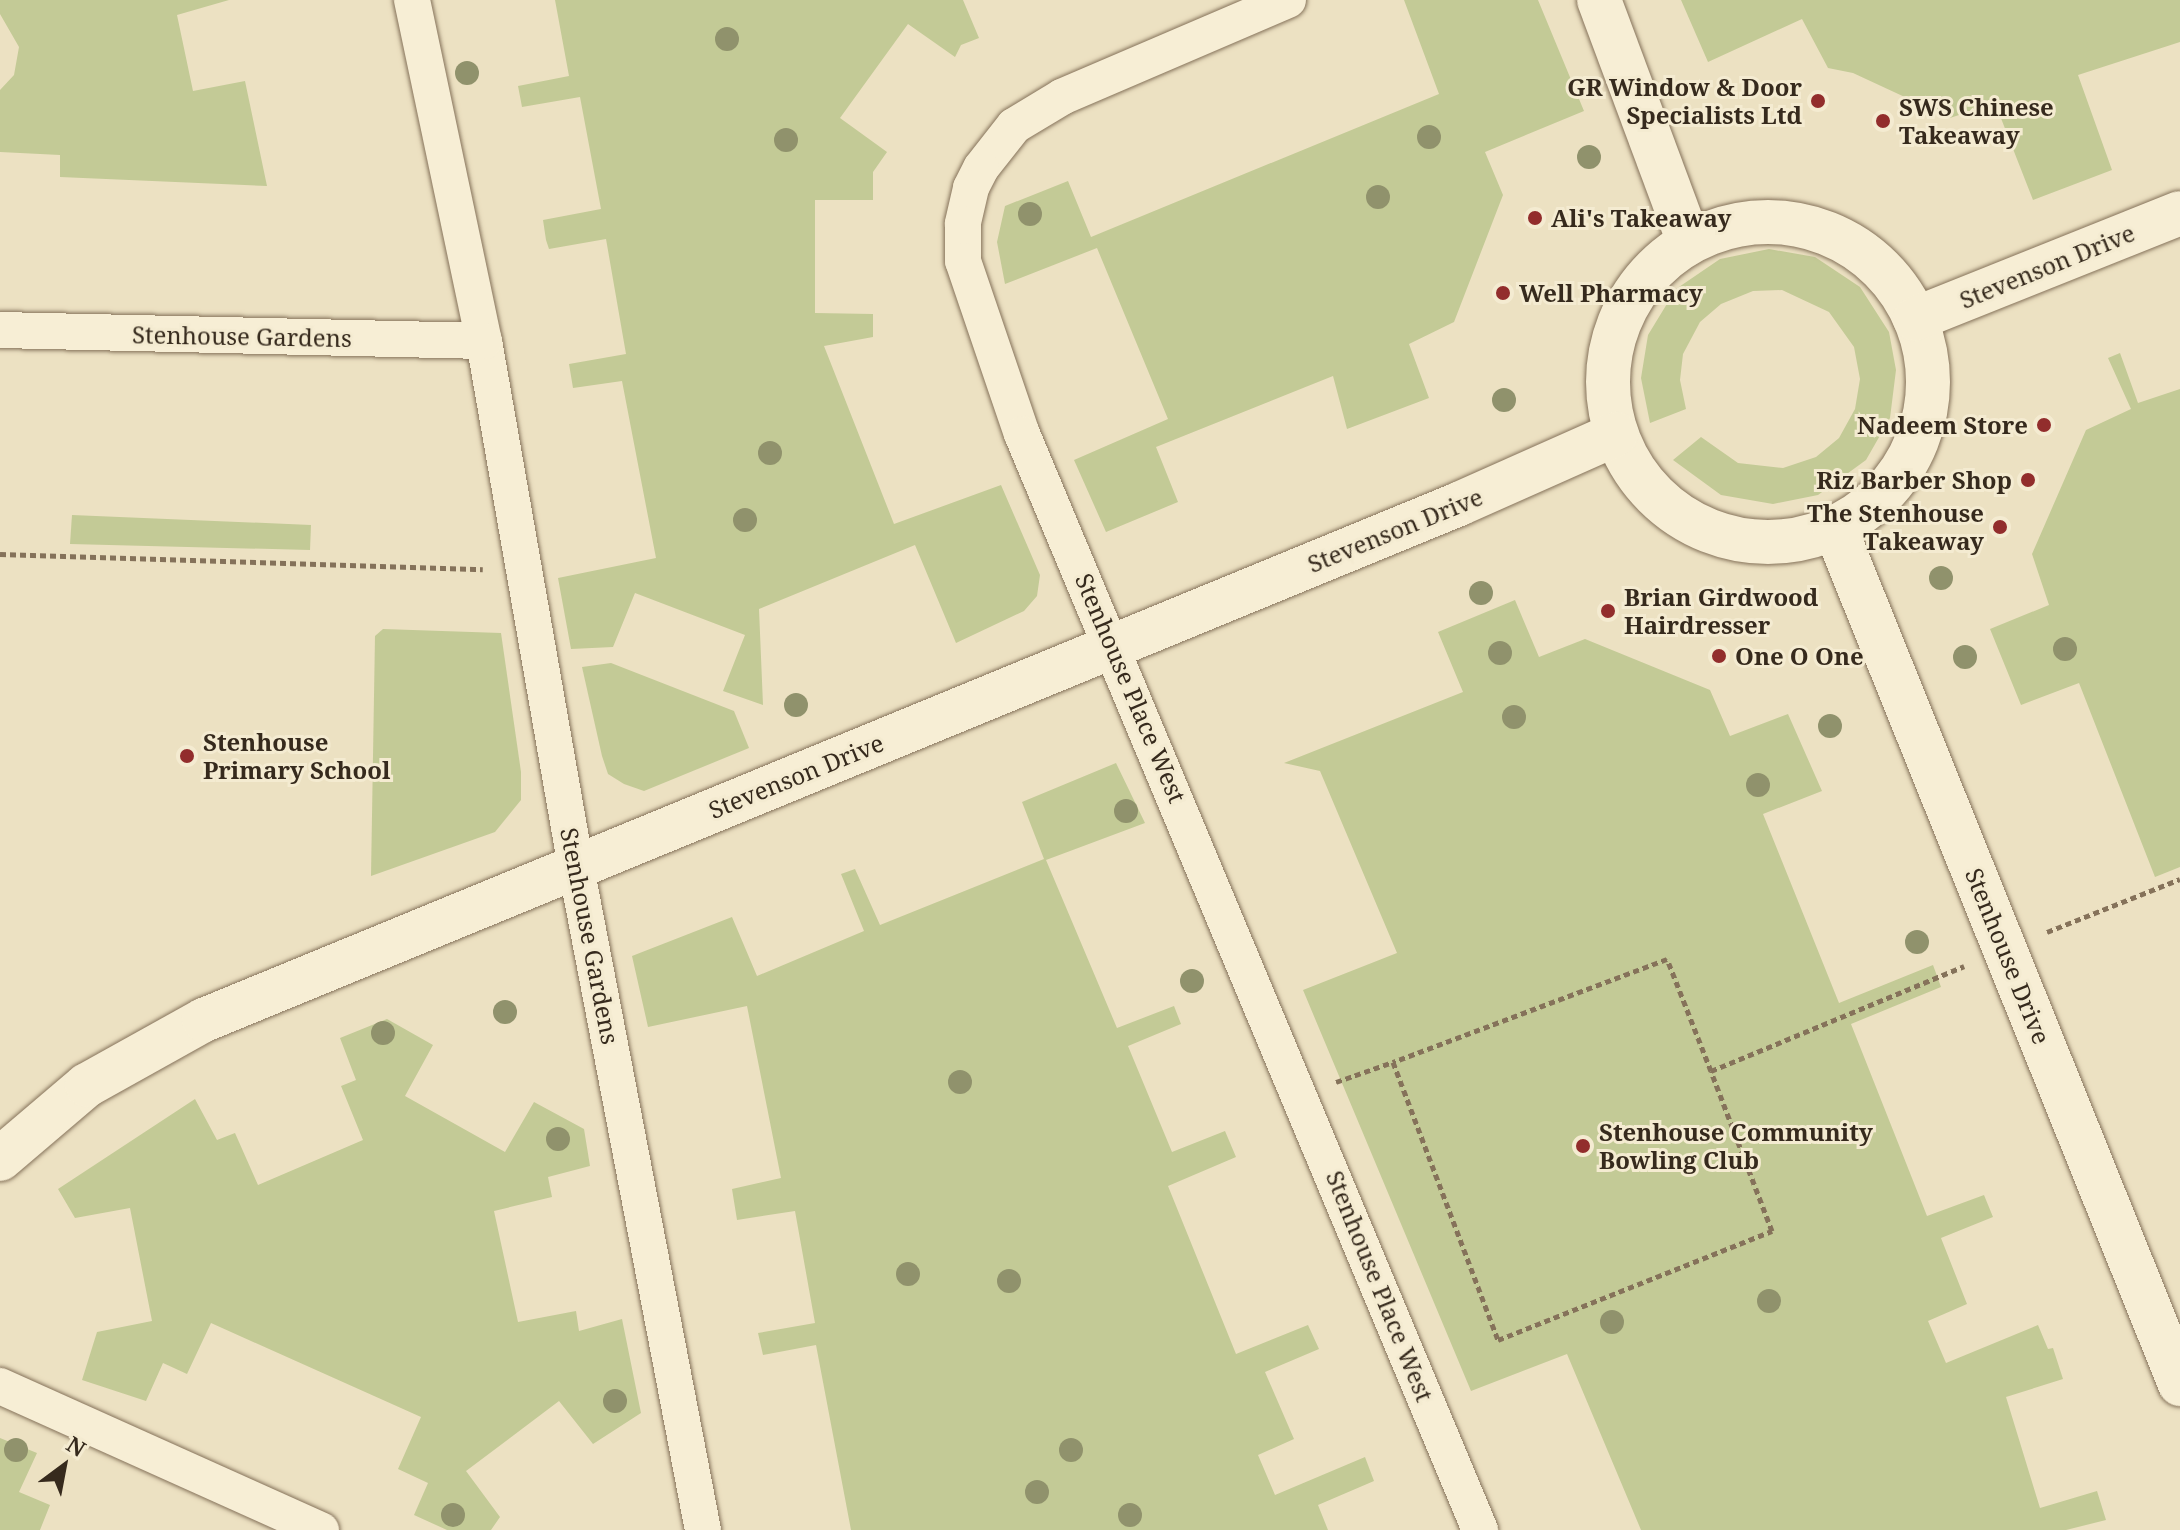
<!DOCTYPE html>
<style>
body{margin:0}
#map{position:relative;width:2180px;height:1530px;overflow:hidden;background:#ece1c2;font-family:"Noto Serif",serif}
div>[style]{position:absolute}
.green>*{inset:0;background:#c3ca96}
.path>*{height:5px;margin-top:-2.5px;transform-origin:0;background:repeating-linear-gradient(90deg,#85725a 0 6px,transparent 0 10px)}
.roads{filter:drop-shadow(0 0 2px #85725a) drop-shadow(0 0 2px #85725a)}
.street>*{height:36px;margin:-18px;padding:0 18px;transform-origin:18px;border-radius:18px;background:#f7eed5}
.secondary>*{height:44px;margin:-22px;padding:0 22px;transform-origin:22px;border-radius:22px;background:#f7eed5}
.secondary>.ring{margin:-22px;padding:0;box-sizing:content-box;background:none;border:44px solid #f7eed5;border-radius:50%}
.trees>*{width:24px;height:24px;margin:-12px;border-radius:50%;background:#90926c}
.dots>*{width:22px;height:22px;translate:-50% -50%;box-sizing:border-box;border:4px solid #f4ebd1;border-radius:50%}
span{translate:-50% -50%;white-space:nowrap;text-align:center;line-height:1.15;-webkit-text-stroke:6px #f4ebd1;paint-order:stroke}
.poi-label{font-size:24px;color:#362a1d;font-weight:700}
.right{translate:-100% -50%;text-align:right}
.left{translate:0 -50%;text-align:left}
.street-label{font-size:24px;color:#362a1d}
.north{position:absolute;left:24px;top:1426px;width:80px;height:80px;-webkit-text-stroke:6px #f4ebd1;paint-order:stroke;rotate:32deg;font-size:22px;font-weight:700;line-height:32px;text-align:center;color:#362a1d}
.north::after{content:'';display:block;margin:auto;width:28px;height:36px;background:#362a1d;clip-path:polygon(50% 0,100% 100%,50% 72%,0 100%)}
</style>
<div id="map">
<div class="green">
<div style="clip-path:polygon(0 0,229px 0,177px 15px,193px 91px,245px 81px,267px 186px,60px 177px,60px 155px,0 152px,0 90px,14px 75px,19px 47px,0 14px)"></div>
<div style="clip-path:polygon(555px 0,963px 0,979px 38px,961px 45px,955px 57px,908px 24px,840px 118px,887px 152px,873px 172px,873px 200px,815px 200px,815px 313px,873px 314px,873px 337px,824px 346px,894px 524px,1001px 485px,1040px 575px,1037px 596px,1024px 611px,956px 643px,915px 545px,759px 609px,763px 705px,723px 691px,745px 635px,635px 593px,613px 647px,571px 649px,558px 578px,656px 558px,622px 381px,573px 388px,569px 364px,626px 354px,606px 239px,549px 249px,546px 240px,543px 220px,601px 209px,580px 97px,522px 107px,518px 86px,569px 76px)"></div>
<div style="clip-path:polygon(1404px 0,1538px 0,1584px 111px,1485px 152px,1503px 195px,1454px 322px,1409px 344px,1429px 398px,1347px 429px,1333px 376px,1156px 447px,1178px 502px,1106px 532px,1074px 460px,1168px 419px,1097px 248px,1005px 284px,997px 242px,1005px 206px,1068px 181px,1091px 237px,1439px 94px)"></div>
<div style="clip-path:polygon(1681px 0,2180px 0,2180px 42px,2078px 75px,2112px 170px,2033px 200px,1995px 103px,1950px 118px,1853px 73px,1828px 68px,1802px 19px,1708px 62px)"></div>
<div style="clip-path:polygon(1769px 249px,1815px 257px,1860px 287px,1889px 332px,1896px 370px,1890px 418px,1866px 460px,1818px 495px,1773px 504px,1721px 495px,1673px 460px,1701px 437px,1738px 463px,1783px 468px,1816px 457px,1839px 438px,1855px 409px,1860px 379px,1854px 347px,1829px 312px,1782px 290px,1753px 291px,1721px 304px,1700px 322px,1683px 354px,1680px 380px,1686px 409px,1650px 423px,1641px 378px,1648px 335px,1676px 289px,1720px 259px)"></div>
<div style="clip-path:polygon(2120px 353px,2138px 403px,2180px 389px,2180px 867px,2155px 877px,2079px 683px,2021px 705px,1990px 629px,2049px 605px,2032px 554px,2086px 430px,2131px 409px,2108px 358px)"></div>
<div style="clip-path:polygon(72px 515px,311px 525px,310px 550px,70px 544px)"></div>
<div style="clip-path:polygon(1515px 600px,1539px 657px,1585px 639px,1710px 690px,1730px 736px,1788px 714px,1822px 791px,1763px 814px,1839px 1003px,1933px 965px,1941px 987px,1851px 1024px,1927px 1216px,1984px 1195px,1993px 1217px,1941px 1238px,1967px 1304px,1928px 1321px,1946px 1363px,2038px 1325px,2048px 1349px,2053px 1348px,2063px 1379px,2006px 1397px,2040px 1508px,2097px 1491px,2106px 1520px,2066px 1530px,1641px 1530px,1567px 1354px,1471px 1391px,1303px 990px,1397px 953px,1320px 771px,1284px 763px,1463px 692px,1438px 632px)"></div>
<div style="clip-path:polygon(383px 629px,501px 633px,521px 772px,521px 800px,495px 832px,371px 876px,375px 636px)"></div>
<div style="clip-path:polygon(611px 663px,734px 711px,749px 748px,644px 791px,624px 784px,608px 774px,602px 756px,582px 667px)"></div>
<div style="clip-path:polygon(1116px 763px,1145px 823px,1046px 860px,1117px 1028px,1174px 1006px,1181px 1024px,1128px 1046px,1172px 1152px,1225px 1131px,1236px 1157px,1168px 1186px,1236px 1354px,1308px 1325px,1319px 1349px,1265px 1372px,1294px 1439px,1258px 1455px,1275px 1495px,1365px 1457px,1374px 1481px,1318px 1505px,1328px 1530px,851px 1530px,816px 1345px,763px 1355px,758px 1333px,815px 1323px,795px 1211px,737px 1220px,732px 1189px,781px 1178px,747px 1006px,648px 1027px,632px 956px,732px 917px,757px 976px,864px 931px,841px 874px,855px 869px,880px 925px,1044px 859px,1022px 802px)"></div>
<div style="clip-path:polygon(387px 1019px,433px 1045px,405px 1096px,505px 1152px,534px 1102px,584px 1129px,590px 1166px,548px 1177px,552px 1197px,494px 1211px,518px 1322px,576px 1311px,579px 1331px,622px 1319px,641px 1413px,593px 1444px,559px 1401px,466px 1471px,500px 1517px,491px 1530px,447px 1530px,414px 1515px,428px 1483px,398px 1469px,421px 1417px,211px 1323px,187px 1374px,163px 1363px,146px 1401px,82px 1380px,97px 1332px,152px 1321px,130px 1208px,75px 1218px,58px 1189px,195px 1099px,217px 1140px,235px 1133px,258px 1185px,363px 1140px,341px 1086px,356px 1080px,340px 1038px)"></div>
<div style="clip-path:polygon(0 1438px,37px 1453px,19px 1492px,50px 1505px,40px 1530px,0 1530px)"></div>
</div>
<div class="path">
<div style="left:0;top:554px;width:483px;rotate:1.8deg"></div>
<div style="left:2047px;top:932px;width:143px;rotate:-21.7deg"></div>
<div style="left:1711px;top:1071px;width:120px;rotate:-111.4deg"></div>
<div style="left:1667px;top:959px;width:293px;rotate:159.4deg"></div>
<div style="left:1393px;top:1062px;width:297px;rotate:69.3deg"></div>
<div style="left:1498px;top:1340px;width:295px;rotate:-21.7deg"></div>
<div style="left:1772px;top:1231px;width:171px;rotate:-110.9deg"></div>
<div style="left:1711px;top:1071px;width:274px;rotate:-22.5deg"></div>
<div style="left:1336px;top:1082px;width:60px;rotate:-19.3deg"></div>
</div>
<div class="roads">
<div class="street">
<div style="left:412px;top:0;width:349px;rotate:78.1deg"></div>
<div style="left:484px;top:341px;width:534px;rotate:80.08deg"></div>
<div style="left:576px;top:867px;width:675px;rotate:79.16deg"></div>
<div style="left:1288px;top:0;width:246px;rotate:156.8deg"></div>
<div style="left:1062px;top:97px;width:56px;rotate:148.9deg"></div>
<div style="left:1014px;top:126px;width:53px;rotate:128.2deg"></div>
<div style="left:981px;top:168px;width:22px;rotate:117deg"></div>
<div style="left:971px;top:188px;width:37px;rotate:103deg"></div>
<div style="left:963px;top:224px;width:37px;rotate:90deg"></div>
<div style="left:963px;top:261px;width:183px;rotate:71.2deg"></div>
<div style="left:1022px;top:434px;width:1188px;rotate:67.32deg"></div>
<div style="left:0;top:330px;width:484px;rotate:1.3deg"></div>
<div style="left:0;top:1386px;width:352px;rotate:24.2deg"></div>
</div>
<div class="secondary">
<div style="left:1599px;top:0;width:258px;rotate:69.6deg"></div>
<div class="ring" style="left:1608px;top:222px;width:276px;height:276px"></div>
<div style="left:1915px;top:319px;width:285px;rotate:-21.8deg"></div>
<div style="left:1835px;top:528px;width:923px;rotate:68.05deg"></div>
<div style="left:0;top:1159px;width:114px;rotate:-40.4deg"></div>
<div style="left:87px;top:1085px;width:134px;rotate:-29.1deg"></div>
<div style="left:204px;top:1020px;width:1357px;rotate:-22.35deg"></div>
<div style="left:1459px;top:504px;width:172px;rotate:-24deg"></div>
</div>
</div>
<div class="trees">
<div style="left:727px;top:39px"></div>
<div style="left:467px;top:73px"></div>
<div style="left:1429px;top:137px"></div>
<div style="left:786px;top:140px"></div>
<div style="left:1589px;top:157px"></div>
<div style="left:1378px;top:197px"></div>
<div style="left:1030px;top:214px"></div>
<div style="left:1504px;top:400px"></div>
<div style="left:770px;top:453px"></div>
<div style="left:745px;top:520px"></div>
<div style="left:1941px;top:578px"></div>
<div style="left:1481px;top:593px"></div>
<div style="left:2065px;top:649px"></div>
<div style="left:1500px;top:653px"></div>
<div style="left:1965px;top:657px"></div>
<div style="left:796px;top:705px"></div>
<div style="left:1514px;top:717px"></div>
<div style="left:1830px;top:726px"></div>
<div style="left:1758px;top:785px"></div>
<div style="left:1126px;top:811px"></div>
<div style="left:1917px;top:942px"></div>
<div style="left:1192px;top:981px"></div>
<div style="left:505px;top:1012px"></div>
<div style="left:383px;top:1033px"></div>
<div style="left:960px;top:1082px"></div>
<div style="left:558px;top:1139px"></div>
<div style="left:908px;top:1274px"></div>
<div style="left:1009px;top:1281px"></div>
<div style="left:1769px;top:1301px"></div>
<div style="left:1612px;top:1322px"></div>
<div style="left:615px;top:1401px"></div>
<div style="left:16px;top:1450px"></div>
<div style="left:1071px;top:1450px"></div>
<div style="left:1037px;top:1492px"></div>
<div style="left:453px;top:1515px"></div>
<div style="left:1130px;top:1515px"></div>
</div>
<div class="dots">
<div style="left:1818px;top:101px;background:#922d2c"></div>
<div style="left:1883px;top:121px;background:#922d2c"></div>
<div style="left:1535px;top:218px;background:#922d2c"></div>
<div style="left:1503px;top:293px;background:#922d2c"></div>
<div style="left:2044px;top:425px;background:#922d2c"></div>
<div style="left:2028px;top:480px;background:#922d2c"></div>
<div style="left:2000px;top:527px;background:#922d2c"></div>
<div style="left:1608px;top:611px;background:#922d2c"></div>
<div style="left:1719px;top:656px;background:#922d2c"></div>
<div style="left:187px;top:756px;background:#922d2c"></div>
<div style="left:1583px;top:1146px;background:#922d2c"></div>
</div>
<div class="poi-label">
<span class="right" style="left:1802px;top:101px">GR Window &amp; Door<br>Specialists Ltd</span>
<span class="left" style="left:1899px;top:121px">SWS Chinese<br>Takeaway</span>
<span class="left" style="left:1551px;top:218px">Ali's Takeaway</span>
<span class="left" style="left:1519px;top:293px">Well Pharmacy</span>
<span class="right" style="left:2028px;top:425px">Nadeem Store</span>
<span class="right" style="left:2012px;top:480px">Riz Barber Shop</span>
<span class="right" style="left:1984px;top:527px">The Stenhouse<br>Takeaway</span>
<span class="left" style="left:1624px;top:611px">Brian Girdwood<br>Hairdresser</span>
<span class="left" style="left:1735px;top:656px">One O One</span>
<span class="left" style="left:203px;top:756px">Stenhouse<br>Primary School</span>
<span class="left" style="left:1599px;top:1146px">Stenhouse Community<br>Bowling Club</span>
</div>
<div class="street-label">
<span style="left:2047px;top:266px;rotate:-22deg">Stevenson Drive</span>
<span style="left:242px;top:336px;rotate:1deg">Stenhouse Gardens</span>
<span style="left:1395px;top:530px;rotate:-22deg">Stevenson Drive</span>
<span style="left:1131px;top:688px;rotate:67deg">Stenhouse Place West</span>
<span style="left:796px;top:776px;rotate:-22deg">Stevenson Drive</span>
<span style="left:590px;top:936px;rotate:79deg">Stenhouse Gardens</span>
<span style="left:2008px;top:956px;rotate:68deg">Stenhouse Drive</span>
<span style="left:1380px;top:1286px;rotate:68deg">Stenhouse Place West</span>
</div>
<div class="north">N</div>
</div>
